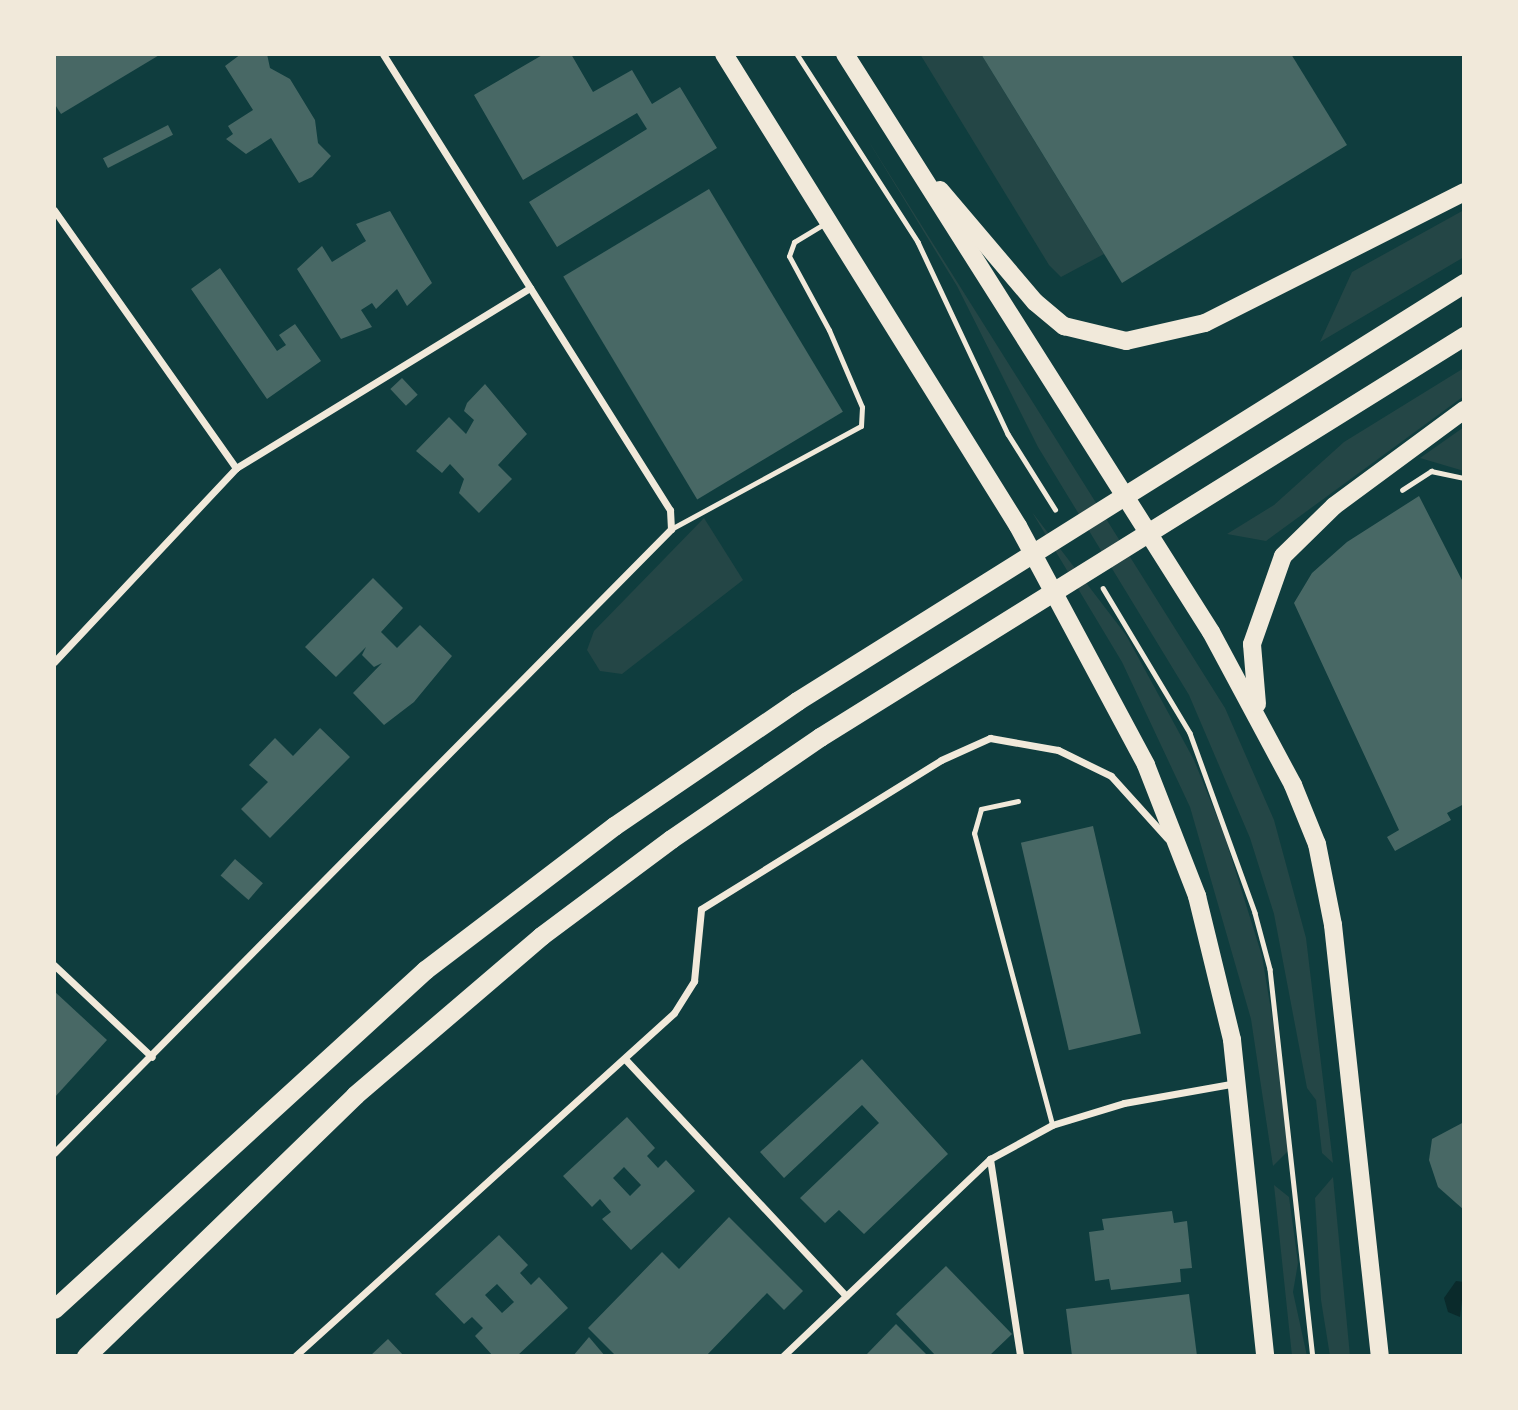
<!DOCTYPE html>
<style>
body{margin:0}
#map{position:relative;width:1518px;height:1410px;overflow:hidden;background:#0f3d3e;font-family:"Archivo Narrow",sans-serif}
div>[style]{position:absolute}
.green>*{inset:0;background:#244646}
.water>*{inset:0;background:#0a2a2b}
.building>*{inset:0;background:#486865;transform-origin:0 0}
.path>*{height:4.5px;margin:-2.25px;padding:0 2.25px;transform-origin:2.25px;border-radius:2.25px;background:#f1e9da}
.service>*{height:5px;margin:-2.5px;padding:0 2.5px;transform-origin:2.5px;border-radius:2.5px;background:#f1e9da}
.minor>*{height:7px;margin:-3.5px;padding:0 3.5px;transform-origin:3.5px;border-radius:3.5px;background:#f1e9da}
.primary>*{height:18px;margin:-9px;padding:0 9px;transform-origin:9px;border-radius:9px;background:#f1e9da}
.trunk>*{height:19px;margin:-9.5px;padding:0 9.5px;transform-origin:9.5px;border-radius:9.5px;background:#f1e9da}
span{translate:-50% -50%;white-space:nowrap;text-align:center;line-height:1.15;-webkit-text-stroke:5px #f1e9da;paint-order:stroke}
.frame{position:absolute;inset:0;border:56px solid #f1e9da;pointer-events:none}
</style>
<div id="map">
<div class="green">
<div style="clip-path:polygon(920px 54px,981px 54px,1104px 254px,1061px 277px,1049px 265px)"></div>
<div style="clip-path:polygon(866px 137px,1225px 708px,1274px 820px,1306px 938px,1333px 1163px,1322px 1153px,1316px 1100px,1307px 1088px,1274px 914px,1250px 838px,1189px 695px,1038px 447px,957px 286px)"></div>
<div style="clip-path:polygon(1464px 210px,1464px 257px,1320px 342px,1352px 272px)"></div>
<div style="clip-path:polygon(1464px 368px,1464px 396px,1266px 541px,1227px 534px,1274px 505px,1344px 442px)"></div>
<div style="clip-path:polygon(1464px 427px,1464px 471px,1420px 458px)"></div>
<div style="clip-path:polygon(1032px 512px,1126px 635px,1194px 760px,1224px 834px,1262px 956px,1273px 1022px,1288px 1151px,1273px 1166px,1251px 1019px,1190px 807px,1122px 662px)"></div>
<div style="clip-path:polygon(704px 518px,743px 580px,622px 674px,600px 671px,587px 650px,594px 631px)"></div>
<div style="clip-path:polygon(1333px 1177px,1350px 1356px,1330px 1356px,1321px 1300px,1315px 1198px)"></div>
<div style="clip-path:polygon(1274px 1185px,1289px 1197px,1298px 1263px,1293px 1292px,1307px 1356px,1292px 1356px)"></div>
</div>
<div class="water">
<div style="clip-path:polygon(1456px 1281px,1464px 1282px,1460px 1317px,1448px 1312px,1444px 1298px)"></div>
</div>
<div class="building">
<div style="clip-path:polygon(54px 54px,161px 54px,61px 114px,54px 103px)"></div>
<div style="clip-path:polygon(241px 54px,267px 54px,270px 68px,290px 79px,315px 120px,318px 143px,331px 156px,312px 177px,299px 183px,271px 138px,246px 154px,226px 139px,233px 134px,228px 126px,253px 110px,225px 66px)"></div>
<div style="clip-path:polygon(544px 54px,571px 54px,593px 92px,632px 70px,652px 104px,680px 87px,717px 148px,557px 247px,529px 202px,647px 129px,637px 113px,523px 180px,474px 95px)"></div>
<div style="clip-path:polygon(981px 54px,1291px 54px,1347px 145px,1122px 283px)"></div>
<div style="left:168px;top:125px;width:11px;height:73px;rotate:63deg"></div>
<div style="left:709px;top:189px;width:260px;height:170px;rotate:59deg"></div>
<div style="clip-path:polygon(390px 211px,432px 283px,407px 306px,397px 289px,376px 309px,372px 303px,361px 310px,372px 327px,341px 339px,297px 269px,322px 246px,332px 262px,366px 241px,356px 224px)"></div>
<div style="clip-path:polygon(220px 268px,277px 351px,286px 345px,279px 335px,295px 324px,321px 361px,267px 399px,191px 289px)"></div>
<div style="left:402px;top:378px;width:23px;height:16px;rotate:47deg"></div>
<div style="clip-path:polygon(485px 384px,527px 434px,498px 465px,512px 479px,479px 513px,459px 493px,464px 479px,450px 464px,442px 473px,416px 451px,449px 417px,466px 434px,474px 420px,464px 411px,467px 403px)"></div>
<div style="clip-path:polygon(1419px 496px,1464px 584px,1464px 804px,1447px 813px,1451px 820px,1395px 851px,1387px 837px,1399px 830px,1294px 603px,1312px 573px,1347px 542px)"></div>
<div style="clip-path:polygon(373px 578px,403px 608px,381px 632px,397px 648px,420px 625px,452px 656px,414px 702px,384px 725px,353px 693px,382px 663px,374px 667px,362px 655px,366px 647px,336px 677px,305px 647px)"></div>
<div style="clip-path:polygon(320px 728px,350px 757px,270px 838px,241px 809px,268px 782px,249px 765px,275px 738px,293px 756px)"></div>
<div style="left:1093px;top:826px;width:213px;height:74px;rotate:77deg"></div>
<div style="left:235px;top:859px;width:37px;height:22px;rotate:41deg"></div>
<div style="clip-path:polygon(54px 991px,107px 1040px,54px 1098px)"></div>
<div style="clip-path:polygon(862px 1059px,948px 1154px,864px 1234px,839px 1210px,825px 1223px,800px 1198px,879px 1123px,862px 1105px,784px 1178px,760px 1152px)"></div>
<div style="clip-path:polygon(evenodd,627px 1117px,655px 1148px,647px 1156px,658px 1168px,666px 1160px,695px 1191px,631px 1250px,602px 1219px,611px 1212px,600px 1199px,592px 1207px,563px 1176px,627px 1117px,624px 1167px,641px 1185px,630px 1196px,613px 1178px,624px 1167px)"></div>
<div style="clip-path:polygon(1464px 1122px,1464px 1210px,1438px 1187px,1429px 1160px,1432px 1139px)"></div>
<div style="clip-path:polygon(1172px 1211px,1174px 1223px,1187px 1221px,1192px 1268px,1180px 1269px,1181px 1282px,1111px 1290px,1109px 1279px,1095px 1281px,1089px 1232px,1104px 1230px,1102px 1219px)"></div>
<div style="clip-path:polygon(729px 1217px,803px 1291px,784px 1310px,767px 1293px,706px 1356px,616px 1356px,588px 1328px,662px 1252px,679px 1269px)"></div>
<div style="clip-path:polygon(evenodd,499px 1235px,528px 1265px,520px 1273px,531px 1285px,539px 1277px,568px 1308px,517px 1356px,493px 1356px,475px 1336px,483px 1328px,472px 1317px,464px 1324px,435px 1294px,499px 1235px,497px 1284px,514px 1302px,502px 1313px,485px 1295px,497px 1284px)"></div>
<div style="clip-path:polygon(946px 1266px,1012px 1334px,989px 1356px,936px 1356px,896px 1314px)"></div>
<div style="clip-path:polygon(1189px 1294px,1197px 1356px,1072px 1356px,1066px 1309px)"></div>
<div style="clip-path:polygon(896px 1324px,928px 1356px,865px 1356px)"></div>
<div style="clip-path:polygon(589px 1337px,605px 1356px,573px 1356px)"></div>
<div style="clip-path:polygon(388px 1339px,404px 1356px,370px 1356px)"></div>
</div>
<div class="path">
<div style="left:797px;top:54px;width:224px;rotate:57.2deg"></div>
<div style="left:918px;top:242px;width:212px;rotate:64.9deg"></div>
<div style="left:1008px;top:434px;width:89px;rotate:57.9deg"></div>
<div style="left:1402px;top:490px;width:35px;rotate:-33deg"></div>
<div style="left:1431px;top:471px;width:34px;rotate:12deg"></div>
<div style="left:1103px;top:588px;width:169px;rotate:59deg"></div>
<div style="left:1190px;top:733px;width:191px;rotate:70.1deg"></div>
<div style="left:1255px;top:913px;width:58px;rotate:75deg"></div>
<div style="left:1270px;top:969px;width:389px;rotate:83.7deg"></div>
</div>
<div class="service">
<div style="left:671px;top:529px;width:216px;rotate:-28.5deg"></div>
<div style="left:861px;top:426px;width:19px;rotate:-87deg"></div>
<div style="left:862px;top:407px;width:84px;rotate:-113.2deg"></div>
<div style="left:829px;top:330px;width:84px;rotate:-118.4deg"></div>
<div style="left:789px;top:256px;width:15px;rotate:-70deg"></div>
<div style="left:794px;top:242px;width:37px;rotate:-31deg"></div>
<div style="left:1018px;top:801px;width:38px;rotate:168deg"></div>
<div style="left:981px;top:809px;width:25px;rotate:106deg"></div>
<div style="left:974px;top:833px;width:302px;rotate:75deg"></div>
</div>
<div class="minor">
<div style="left:54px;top:210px;width:316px;rotate:54.8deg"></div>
<div style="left:54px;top:662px;width:266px;rotate:-46.8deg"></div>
<div style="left:236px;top:468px;width:345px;rotate:-31.5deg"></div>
<div style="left:54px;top:965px;width:134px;rotate:43.2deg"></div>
<div style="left:625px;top:1059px;width:324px;rotate:47deg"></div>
<div style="left:54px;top:1153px;width:878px;rotate:-45.32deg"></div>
<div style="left:671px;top:529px;width:19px;rotate:-93deg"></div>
<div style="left:670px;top:510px;width:539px;rotate:-122.19deg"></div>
<div style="left:990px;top:1159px;width:199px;rotate:81.3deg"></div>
<div style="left:295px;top:1356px;width:511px;rotate:-42.15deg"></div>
<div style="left:674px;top:1013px;width:38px;rotate:-58deg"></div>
<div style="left:694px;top:981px;width:72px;rotate:-84.4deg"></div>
<div style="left:701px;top:909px;width:282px;rotate:-31.8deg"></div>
<div style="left:941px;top:760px;width:54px;rotate:-24.2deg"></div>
<div style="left:990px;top:738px;width:69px;rotate:10deg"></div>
<div style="left:1058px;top:750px;width:59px;rotate:26.1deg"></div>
<div style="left:1111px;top:776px;width:84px;rotate:47.9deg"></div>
<div style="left:783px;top:1356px;width:286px;rotate:-43.6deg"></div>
<div style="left:990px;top:1159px;width:71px;rotate:-28.7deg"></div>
<div style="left:1052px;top:1125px;width:75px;rotate:-17deg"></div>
<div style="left:1124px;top:1103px;width:114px;rotate:-10.1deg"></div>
</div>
<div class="primary">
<div style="left:724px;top:54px;width:556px;rotate:58.08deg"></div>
<div style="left:1018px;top:526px;width:271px;rotate:61.8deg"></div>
<div style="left:1146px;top:765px;width:141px;rotate:68.7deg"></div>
<div style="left:1197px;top:896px;width:148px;rotate:76.3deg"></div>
<div style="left:1232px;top:1040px;width:318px;rotate:84deg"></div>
<div style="left:845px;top:54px;width:684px;rotate:57.66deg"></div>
<div style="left:1211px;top:632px;width:174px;rotate:61.8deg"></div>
<div style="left:1293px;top:785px;width:64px;rotate:67.9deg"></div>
<div style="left:1317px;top:844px;width:83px;rotate:78.8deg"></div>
<div style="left:1333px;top:925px;width:434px;rotate:83.8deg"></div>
<div style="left:940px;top:190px;width:147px;rotate:49.7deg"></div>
<div style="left:1035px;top:302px;width:38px;rotate:40deg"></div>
<div style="left:1064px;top:326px;width:64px;rotate:13.6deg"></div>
<div style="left:1126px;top:341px;width:81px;rotate:-12.8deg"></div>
<div style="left:1205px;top:323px;width:290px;rotate:-26.8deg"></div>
<div style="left:1257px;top:704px;width:60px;rotate:-94.8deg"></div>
<div style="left:1252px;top:644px;width:93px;rotate:-70.6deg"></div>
<div style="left:1283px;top:556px;width:71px;rotate:-44.4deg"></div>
<div style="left:1334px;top:506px;width:162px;rotate:-36.4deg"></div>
</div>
<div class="trunk">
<div style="left:54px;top:1309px;width:503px;rotate:-42.42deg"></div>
<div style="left:425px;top:970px;width:238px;rotate:-37.3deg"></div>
<div style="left:614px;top:826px;width:222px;rotate:-34.3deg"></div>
<div style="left:797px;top:701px;width:787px;rotate:-32.07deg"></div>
<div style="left:86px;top:1356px;width:375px;rotate:-44.1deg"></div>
<div style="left:355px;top:1095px;width:245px;rotate:-40.5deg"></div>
<div style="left:541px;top:936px;width:162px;rotate:-36.7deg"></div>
<div style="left:671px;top:839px;width:181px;rotate:-34.4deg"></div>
<div style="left:820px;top:737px;width:759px;rotate:-31.91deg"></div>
</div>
<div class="frame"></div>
</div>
